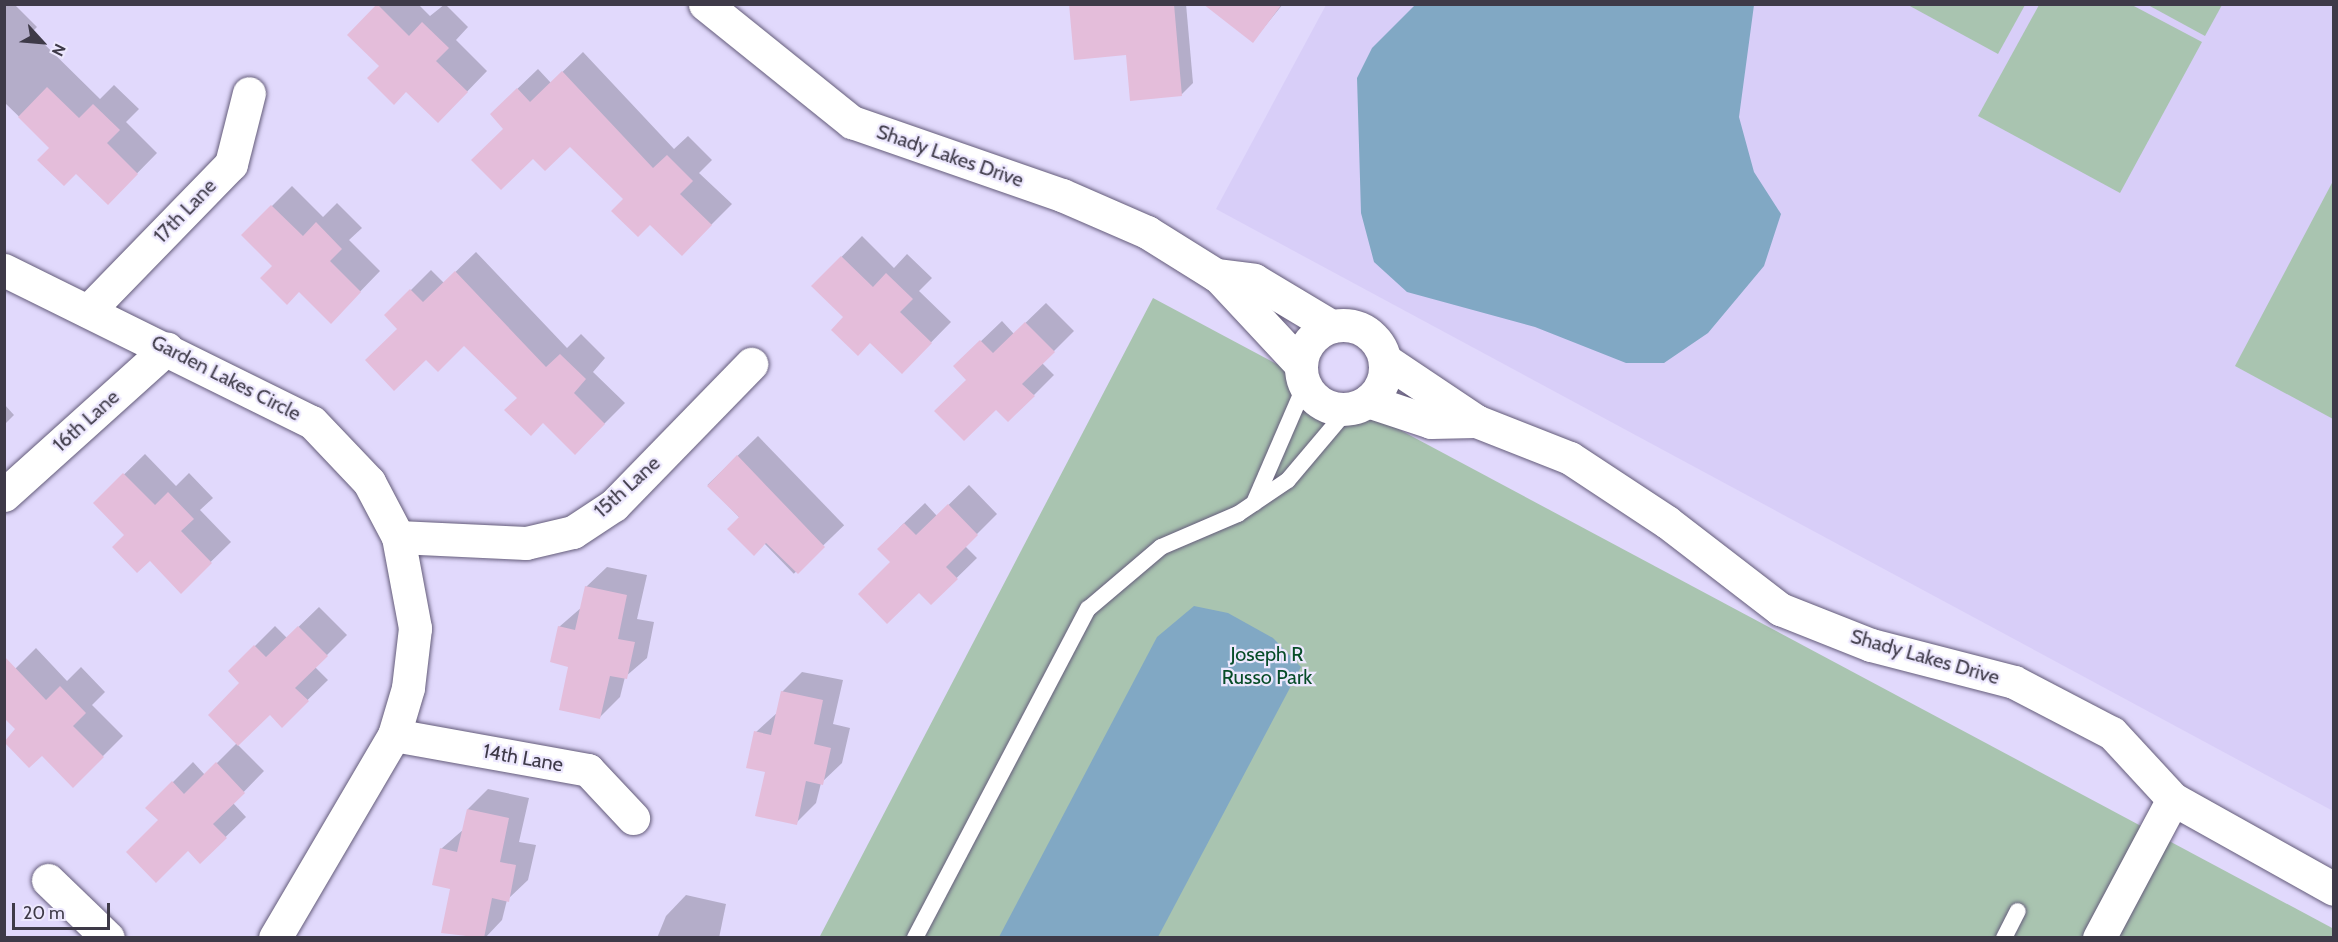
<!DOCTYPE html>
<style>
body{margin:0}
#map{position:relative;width:2338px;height:942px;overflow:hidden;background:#e1d9fc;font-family:Cabin,sans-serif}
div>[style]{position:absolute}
.built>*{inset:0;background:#d8cef8}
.green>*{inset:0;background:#a9c4b0}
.water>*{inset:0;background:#81a8c4}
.shadow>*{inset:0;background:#0003;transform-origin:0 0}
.building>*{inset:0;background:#e4bdda}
.roads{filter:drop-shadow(0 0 2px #645c7a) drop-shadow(0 0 2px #645c7a)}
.lane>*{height:16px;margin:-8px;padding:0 8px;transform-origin:8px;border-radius:8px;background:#fff}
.street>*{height:33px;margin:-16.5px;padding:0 16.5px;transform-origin:16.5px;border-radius:16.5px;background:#fff}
.street>.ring{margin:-16.5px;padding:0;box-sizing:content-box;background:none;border:33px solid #fff;border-radius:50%}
span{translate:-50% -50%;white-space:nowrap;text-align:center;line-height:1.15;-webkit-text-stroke:4.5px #ede8fe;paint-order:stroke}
.street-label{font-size:20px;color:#3e3a48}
.park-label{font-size:20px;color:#074c28}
.frame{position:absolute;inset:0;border:6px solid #3e3a48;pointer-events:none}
.north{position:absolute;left:12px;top:12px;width:60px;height:60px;-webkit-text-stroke:4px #ede8fe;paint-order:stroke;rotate:116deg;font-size:16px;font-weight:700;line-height:24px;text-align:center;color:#3e3a48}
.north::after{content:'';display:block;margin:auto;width:21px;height:27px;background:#3e3a48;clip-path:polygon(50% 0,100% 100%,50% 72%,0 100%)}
.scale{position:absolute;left:12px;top:903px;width:98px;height:27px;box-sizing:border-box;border:3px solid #3e3a48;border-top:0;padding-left:8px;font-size:18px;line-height:21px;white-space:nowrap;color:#3e3a48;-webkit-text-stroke:4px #ede8fe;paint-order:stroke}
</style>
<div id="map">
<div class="built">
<div style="clip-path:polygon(1326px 5px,2333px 5px,2333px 811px,1216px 209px)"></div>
</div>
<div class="green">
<div style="clip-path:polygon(1908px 5px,2025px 5px,1998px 54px)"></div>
<div style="clip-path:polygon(2039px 5px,2132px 5px,2202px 42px,2120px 193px,1978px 116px)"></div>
<div style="clip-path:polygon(2148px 5px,2222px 5px,2205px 36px)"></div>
<div style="clip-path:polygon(2333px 181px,2333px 419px,2235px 366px)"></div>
<div style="clip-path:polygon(1153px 298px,2334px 929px,2333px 938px,819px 938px)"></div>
</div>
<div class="water">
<div style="clip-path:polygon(1415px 5px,1754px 5px,1739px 117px,1754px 172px,1781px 214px,1764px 266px,1708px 333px,1664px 363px,1626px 363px,1535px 327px,1407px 292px,1374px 262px,1361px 213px,1357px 78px,1372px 48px)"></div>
<div style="clip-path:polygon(1194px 606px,1228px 613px,1273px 638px,1301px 667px,1158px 937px,999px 937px,1157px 637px)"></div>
</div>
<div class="shadow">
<div style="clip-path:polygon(4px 4px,14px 4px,37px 27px,32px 32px,100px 99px,114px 85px,139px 109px,126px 122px,157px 153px,108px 203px,4px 102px)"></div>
<div style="clip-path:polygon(379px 4px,418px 4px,430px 16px,445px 4px,468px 27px,456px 40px,487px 71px,458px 101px,381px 66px,350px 35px)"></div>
<div style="clip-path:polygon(1071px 4px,1186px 4px,1193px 83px,1181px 95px)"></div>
<div style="clip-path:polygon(1205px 4px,1283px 4px,1253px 41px)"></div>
<div style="clip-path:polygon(583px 52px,674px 149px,688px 136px,712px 160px,699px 173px,732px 204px,682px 254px,570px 144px,505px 128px,512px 94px,538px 69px,551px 83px)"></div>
<div style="clip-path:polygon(292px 186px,323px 217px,337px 203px,362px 228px,349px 240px,380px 271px,351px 301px,274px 266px,243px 235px)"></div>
<div style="clip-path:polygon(862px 236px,894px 268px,907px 254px,932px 278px,919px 291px,951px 322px,902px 372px,813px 286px)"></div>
<div style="clip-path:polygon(476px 252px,567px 348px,581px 334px,605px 358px,593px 372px,625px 403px,575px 453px,464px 344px,399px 329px,406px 295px,431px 270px,444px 283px)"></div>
<div style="clip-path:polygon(1046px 303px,1074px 331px,1042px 363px,1054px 375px,1034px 395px,968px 379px,955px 366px,1002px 321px,1014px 334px)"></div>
<div style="clip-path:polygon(4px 404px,14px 415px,4px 425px)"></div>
<div style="left:758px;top:436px;width:124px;height:70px;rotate:46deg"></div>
<div style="clip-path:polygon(145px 454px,176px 486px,189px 473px,213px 498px,200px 510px,231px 542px,181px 591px,95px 503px)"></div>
<div style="clip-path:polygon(969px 485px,997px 514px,965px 546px,977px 558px,931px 603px,892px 562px,899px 528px,925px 503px,937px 516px)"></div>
<div style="clip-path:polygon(607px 567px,647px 575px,637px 619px,654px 622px,647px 658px,625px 677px,620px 697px,600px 717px,570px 665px,559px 627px,582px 607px,586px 587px)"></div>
<div style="clip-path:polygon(319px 607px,347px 635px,315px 667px,328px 680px,282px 725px,270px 713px,237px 744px,264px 771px,233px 803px,246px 817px,200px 862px,147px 808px,193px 762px,205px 775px,237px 743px,242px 683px,230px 671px,275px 626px,287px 638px)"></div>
<div style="clip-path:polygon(36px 648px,67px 681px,81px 667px,105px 692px,92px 705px,123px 736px,73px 786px,17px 729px,4px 680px)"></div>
<div style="clip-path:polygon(802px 672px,843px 680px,833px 724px,850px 728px,842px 763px,821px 783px,816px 803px,796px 823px,767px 771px,756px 732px,778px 712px,782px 692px)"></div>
<div style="clip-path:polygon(488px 789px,529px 798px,519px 842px,536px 845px,528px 880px,507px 900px,502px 920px,485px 938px,443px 932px,452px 888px,441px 849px,464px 829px,468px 809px)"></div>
<div style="clip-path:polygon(686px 895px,726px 904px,719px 938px,657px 938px,666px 916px)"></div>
</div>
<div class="building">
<div style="clip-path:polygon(377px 4px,409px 36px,422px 22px,449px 48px,436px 61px,468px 92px,438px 123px,406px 92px,394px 105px,367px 78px,379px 66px,347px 35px)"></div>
<div style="clip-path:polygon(1069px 4px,1174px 4px,1182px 96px,1130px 101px,1126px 55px,1074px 60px)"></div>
<div style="clip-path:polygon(1203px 4px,1282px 4px,1253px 43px)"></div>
<div style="clip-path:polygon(562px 71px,653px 168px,667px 155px,693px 181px,680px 194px,712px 225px,682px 256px,650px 225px,638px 237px,611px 211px,623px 199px,570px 147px,545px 171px,533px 159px,501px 190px,471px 160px,503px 129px,490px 114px,517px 88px,530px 102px)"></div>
<div style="clip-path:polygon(47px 87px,79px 118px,93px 104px,120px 130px,107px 143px,138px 174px,108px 205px,76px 174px,64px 186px,37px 160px,49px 148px,18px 117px)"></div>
<div style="clip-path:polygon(271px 205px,303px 236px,316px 222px,342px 249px,330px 261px,361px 292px,331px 324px,299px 292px,287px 305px,260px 278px,272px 266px,241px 235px)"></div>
<div style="clip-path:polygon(841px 256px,873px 287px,886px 273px,913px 299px,900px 312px,932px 343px,902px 374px,870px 343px,858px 356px,831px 330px,843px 317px,811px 286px)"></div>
<div style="clip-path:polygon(455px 271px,546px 367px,560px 354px,586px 379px,574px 393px,605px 424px,575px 455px,543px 423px,531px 436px,504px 410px,517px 398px,464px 346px,438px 372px,426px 360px,394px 391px,365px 360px,397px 329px,384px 315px,410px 289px,423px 302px)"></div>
<div style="clip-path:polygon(1025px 322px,1055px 352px,1022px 384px,1035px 396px,1008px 422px,996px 410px,964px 441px,934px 411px,966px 380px,953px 366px,980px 340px,993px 353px)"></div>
<div style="clip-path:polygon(737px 455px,825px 547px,798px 574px,766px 543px,754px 556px,727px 529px,739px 517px,707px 486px)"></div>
<div style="clip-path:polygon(123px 473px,155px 505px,168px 492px,194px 519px,181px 531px,212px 563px,181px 594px,150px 561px,137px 573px,112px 547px,124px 535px,93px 503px)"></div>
<div style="clip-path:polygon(948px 504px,978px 535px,946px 567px,958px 579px,931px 605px,919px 593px,887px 624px,858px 594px,890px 562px,877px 549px,904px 523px,916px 535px)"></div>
<div style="clip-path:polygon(585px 586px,627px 595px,618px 639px,635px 642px,627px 679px,610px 676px,600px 719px,559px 710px,568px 667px,550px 662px,558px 626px,575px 630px)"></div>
<div style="clip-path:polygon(298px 626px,328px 656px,295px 688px,309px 701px,282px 728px,270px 715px,238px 746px,208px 715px,239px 683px,228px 671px,254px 645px,266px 657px)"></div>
<div style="clip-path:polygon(4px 656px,46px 700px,60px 686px,86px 713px,73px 726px,104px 757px,73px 788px,42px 756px,29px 768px,4px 742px,15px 729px,4px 718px)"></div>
<div style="clip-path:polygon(781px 691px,823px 700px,814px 744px,831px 748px,823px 785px,806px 781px,797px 825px,755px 816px,765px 772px,746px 768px,754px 731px,771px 735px)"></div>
<div style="clip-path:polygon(216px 762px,245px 793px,213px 824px,227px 838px,200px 864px,188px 851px,156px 883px,126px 852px,158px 820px,145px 808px,172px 781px,184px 794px)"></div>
<div style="clip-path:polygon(467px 809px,509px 818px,500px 862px,516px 865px,509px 902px,492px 898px,484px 938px,441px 933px,450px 889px,432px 885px,440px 848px,457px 852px)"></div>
</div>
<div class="roads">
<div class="lane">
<div style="left:1254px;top:503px;width:129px;rotate:-66.6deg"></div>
<div style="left:915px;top:938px;width:372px;rotate:-62.3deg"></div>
<div style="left:1088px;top:609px;width:96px;rotate:-40.3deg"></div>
<div style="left:1161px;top:547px;width:84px;rotate:-23.2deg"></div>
<div style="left:1238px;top:514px;width:60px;rotate:-34.2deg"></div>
<div style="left:1288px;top:480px;width:93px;rotate:-49.8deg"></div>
<div style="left:2004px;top:938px;width:30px;rotate:-63deg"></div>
</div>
<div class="street">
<div style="left:705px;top:4px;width:189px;rotate:38.8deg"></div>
<div style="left:852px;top:122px;width:222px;rotate:19.2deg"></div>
<div style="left:1062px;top:195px;width:93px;rotate:23.5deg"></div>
<div style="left:1147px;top:232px;width:85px;rotate:32deg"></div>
<div style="left:1219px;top:277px;width:120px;rotate:47deg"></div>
<div style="left:4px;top:270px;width:343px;rotate:26.3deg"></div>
<div style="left:312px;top:422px;width:83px;rotate:46.5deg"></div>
<div style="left:369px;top:482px;width:62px;rotate:62.2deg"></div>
<div style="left:398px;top:537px;width:93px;rotate:79.4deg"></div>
<div style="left:415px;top:628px;width:60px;rotate:96.7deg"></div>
<div style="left:408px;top:688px;width:49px;rotate:106.6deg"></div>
<div style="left:394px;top:735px;width:235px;rotate:120.4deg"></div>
<div style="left:1216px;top:275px;width:38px;rotate:7deg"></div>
<div style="left:1254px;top:280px;width:90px;rotate:30.9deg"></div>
<div style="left:88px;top:311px;width:205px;rotate:-45.8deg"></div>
<div style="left:231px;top:164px;width:73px;rotate:-75.8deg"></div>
<div class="ring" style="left:1301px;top:325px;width:51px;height:51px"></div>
<div style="left:1385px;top:360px;width:110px;rotate:33.8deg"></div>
<div style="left:1476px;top:421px;width:101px;rotate:21.5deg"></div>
<div style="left:1570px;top:458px;width:116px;rotate:33.4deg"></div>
<div style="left:1667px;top:522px;width:143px;rotate:37.6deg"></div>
<div style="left:1780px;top:609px;width:98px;rotate:21.6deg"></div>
<div style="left:1871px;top:645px;width:148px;rotate:14.5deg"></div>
<div style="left:2014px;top:682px;width:110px;rotate:27.5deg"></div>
<div style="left:2112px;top:733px;width:90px;rotate:47.3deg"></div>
<div style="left:2173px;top:799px;width:184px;rotate:29.2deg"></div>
<div style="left:1368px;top:401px;width:66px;rotate:18.4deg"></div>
<div style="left:1431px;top:422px;width:45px;rotate:-1.3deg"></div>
<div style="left:4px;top:495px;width:219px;rotate:-42deg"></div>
<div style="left:398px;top:537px;width:128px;rotate:2.7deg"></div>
<div style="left:526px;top:543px;width:48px;rotate:-13.2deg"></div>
<div style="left:573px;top:532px;width:49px;rotate:-33.4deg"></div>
<div style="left:614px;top:505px;width:197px;rotate:-45.8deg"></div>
<div style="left:394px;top:735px;width:197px;rotate:10.2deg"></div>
<div style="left:588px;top:770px;width:66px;rotate:46.8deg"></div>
<div style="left:48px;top:880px;width:83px;rotate:44deg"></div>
<div style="left:2099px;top:938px;width:157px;rotate:-62deg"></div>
</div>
</div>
<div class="street-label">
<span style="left:950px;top:156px;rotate:19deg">Shady Lakes Drive</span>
<span style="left:185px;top:211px;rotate:-46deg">17th Lane</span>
<span style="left:226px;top:378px;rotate:27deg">Garden Lakes Circle</span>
<span style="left:86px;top:421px;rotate:-42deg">16th Lane</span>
<span style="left:627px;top:487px;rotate:-42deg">15th Lane</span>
<span style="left:1925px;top:657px;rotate:16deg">Shady Lakes Drive</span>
<span style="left:523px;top:758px;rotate:10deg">14th Lane</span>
</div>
<div class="park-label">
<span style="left:1267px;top:666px">Joseph R<br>Russo Park</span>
</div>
<div class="frame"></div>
<div class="north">N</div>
<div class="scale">20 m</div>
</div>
